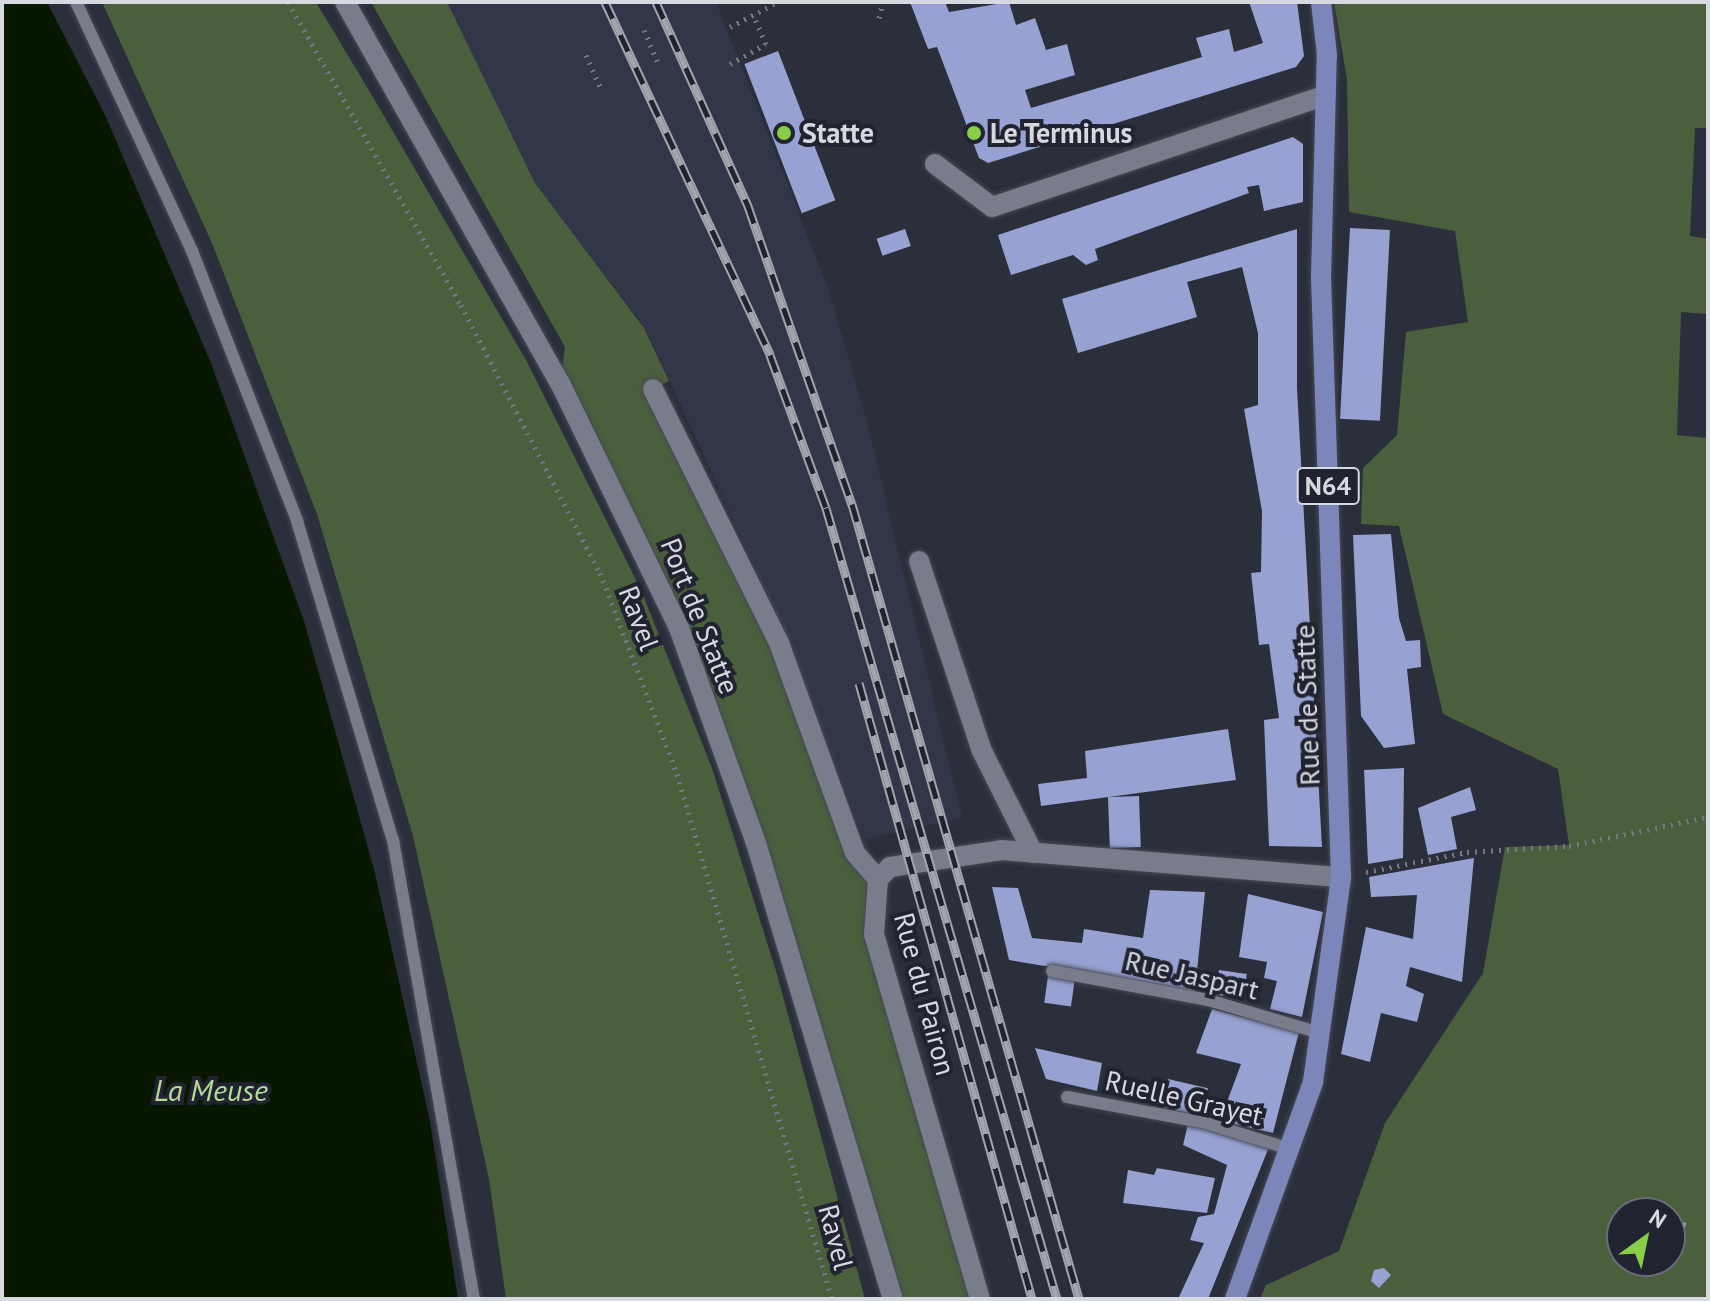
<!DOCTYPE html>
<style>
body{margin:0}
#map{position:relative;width:1710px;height:1301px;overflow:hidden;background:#2b2e3b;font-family:"PT Sans",sans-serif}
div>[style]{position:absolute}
.built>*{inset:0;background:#323649}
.green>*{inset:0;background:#4b5f3d}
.water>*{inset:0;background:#081700}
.building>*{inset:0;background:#97a1d2;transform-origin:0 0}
.path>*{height:5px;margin-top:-2.5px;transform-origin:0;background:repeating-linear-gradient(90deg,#757883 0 2px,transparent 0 8px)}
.roads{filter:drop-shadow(0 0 2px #464954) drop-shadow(0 0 2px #464954)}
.lane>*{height:12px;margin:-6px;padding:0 6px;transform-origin:6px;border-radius:6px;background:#787c8b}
.street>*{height:20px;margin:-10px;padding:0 10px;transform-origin:10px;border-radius:10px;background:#787c8b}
.secondary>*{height:20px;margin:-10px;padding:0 10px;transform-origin:10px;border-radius:10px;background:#787c8b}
.primary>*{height:20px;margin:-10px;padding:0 10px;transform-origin:10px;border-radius:10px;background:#7c86bb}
.rail>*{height:9px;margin-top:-4.5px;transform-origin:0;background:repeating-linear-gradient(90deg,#212430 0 18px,#a3a5ae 0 36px);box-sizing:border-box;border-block:2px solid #a3a5ae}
.dots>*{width:22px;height:22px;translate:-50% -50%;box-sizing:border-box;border:4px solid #212430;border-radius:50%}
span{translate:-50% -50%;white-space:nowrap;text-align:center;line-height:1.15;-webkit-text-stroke:8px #212430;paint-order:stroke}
.shield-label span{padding:2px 6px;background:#212430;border:2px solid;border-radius:6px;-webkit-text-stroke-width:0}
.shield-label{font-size:26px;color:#d7d9e1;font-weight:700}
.poi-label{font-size:28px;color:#d7d9e1;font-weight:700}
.left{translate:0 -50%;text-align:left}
.street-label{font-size:28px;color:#d7d9e1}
.water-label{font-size:30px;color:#b4db96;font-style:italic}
.frame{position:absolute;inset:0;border:4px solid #d7d9e1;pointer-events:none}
.north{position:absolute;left:1606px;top:1197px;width:80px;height:80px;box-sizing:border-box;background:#212430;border:2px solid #6a6c77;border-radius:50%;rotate:33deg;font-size:22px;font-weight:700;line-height:32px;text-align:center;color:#d7d9e1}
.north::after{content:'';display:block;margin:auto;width:28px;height:36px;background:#89ce48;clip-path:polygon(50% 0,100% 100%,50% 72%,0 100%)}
</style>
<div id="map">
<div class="built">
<div style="clip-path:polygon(447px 2px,716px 2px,828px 288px,867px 422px,962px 818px,865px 839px,775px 610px,645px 328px,535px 183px)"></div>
</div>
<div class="green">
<div style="clip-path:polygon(102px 2px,316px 2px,377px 104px,526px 360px,641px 590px,712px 768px,777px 974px,865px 1299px,506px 1299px,489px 1179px,413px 836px,317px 514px,212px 243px)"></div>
<div style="clip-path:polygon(371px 2px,447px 2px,535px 183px,644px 328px,669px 381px,653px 389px,779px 643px,855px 853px,878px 879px,872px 894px,980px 1299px,893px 1299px,679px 628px,560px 383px,565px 347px)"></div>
<div style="clip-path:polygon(evenodd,1334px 2px,1708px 2px,1708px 128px,1695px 128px,1690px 236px,1708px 239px,1708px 314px,1681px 312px,1677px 435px,1708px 438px,1708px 1299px,1260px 1299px,1266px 1285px,1339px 1251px,1385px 1123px,1483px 973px,1505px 847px,1569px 845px,1558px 769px,1443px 714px,1399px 526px,1361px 524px,1363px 468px,1397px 435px,1406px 332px,1468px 322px,1455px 231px,1349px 212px,1347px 80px,1334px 2px,1622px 1213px,1670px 1213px,1670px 1261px,1622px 1261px,1622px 1213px)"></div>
</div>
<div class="water">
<div style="clip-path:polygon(2px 2px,47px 2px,106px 117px,211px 363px,305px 624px,375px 873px,430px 1122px,458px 1299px,2px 1299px)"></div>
</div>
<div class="building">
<div style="clip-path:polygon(910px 2px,945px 2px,949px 12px,1009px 2px,1016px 25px,1035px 18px,1046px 50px,1067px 44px,1075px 75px,1025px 90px,1031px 108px,1202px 57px,1196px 38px,1229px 29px,1234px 52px,1263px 43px,1249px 2px,1297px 2px,1304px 56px,1296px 67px,988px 163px,979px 158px,937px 47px,928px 49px)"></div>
<div style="left:778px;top:51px;width:160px;height:36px;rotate:69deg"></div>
<div style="clip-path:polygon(1293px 137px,1303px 144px,1303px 202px,1264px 211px,1259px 185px,1247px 187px,1249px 193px,1095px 249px,1098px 260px,1086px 265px,1073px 255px,1011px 275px,998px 235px)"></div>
<div style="left:1350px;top:228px;width:40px;height:191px;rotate:3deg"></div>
<div style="left:905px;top:229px;width:18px;height:30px;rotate:71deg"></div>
<div style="clip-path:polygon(1297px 229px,1297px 388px,1322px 847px,1269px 846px,1264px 720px,1279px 718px,1269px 644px,1259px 645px,1251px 573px,1261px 572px,1262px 511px,1244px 409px,1258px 405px,1258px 333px,1242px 267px,1187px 282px,1197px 317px,1078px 353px,1062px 299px)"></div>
<div style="clip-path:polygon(1391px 534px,1399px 618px,1406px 641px,1420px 640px,1421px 667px,1407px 669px,1415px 744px,1384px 748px,1361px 716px,1353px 535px)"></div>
<div style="clip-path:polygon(1228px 729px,1236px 780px,1041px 806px,1038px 784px,1087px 778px,1085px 751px)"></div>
<div style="clip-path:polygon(1404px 768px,1403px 858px,1368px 864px,1364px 770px)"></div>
<div style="clip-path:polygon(1470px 787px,1476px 810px,1451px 817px,1457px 849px,1428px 855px,1418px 808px)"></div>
<div style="left:1139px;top:796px;width:51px;height:31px;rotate:88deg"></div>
<div style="clip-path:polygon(1474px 858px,1462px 982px,1410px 967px,1406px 986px,1424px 994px,1417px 1022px,1381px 1013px,1370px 1062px,1341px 1054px,1366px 927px,1413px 939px,1417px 895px,1371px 897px,1369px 877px)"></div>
<div style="clip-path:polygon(992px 887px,1018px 888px,1032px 938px,1082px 943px,1084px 929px,1143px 938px,1150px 890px,1205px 892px,1195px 991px,1009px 960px)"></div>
<div style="clip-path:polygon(1248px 894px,1323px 912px,1302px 1017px,1270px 1009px,1277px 981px,1264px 978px,1267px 962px,1239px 957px)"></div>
<div style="left:1219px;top:970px;width:28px;height:25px;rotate:8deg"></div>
<div style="left:1048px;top:976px;width:27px;height:27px;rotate:8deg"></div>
<div style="clip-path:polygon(1212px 1009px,1299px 1032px,1273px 1133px,1220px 1121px,1241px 1064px,1196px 1053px)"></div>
<div style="clip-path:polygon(1035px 1048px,1102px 1063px,1097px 1091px,1046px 1079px)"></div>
<div style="left:1168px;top:1079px;width:41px;height:29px;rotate:13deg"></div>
<div style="clip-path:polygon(1188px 1124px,1269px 1147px,1208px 1299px,1178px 1299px,1204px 1243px,1190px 1240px,1198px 1217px,1214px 1214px,1227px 1165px,1183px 1145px)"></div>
<div style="clip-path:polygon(1157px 1168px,1215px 1178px,1207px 1213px,1123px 1203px,1128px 1170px,1154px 1175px)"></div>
<div style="clip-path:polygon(1670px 1219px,1686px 1223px,1681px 1247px,1670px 1244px)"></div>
<div style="clip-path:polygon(1384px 1268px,1391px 1275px,1379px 1288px,1371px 1281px,1374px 1270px)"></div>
</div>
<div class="path">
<div style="left:288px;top:2px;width:349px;rotate:60.3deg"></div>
<div style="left:461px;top:305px;width:302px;rotate:62.6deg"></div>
<div style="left:600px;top:573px;width:215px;rotate:69deg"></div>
<div style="left:677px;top:774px;width:547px;rotate:73.55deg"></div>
<div style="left:879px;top:18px;width:16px;rotate:-76deg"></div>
<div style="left:730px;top:27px;width:50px;rotate:-27.6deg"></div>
<div style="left:644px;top:30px;width:34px;rotate:67deg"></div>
<div style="left:586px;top:55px;width:36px;rotate:66deg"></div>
<div style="left:730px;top:64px;width:41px;rotate:-29.1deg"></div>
<div style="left:766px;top:44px;width:32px;rotate:-114deg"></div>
<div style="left:1366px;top:872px;width:103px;rotate:-11.2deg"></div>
<div style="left:1467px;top:852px;width:102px;rotate:-3.4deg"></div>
<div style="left:1569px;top:846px;width:142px;rotate:-11.8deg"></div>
</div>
<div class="roads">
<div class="lane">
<div style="left:76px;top:2px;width:275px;rotate:65deg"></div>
<div style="left:192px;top:251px;width:290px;rotate:68.7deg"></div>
<div style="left:297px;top:521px;width:333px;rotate:73.3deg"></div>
<div style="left:393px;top:840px;width:466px;rotate:80deg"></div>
<div style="left:1052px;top:971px;width:159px;rotate:10.5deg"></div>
<div style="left:1208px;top:1000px;width:117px;rotate:16.4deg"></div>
<div style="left:1067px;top:1097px;width:141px;rotate:10.6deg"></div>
<div style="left:1206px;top:1123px;width:88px;rotate:17.2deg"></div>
</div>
<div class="street">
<div style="left:935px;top:164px;width:71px;rotate:37deg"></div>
<div style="left:992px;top:207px;width:352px;rotate:-18.5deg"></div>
<div style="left:653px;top:389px;width:284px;rotate:63.6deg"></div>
<div style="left:779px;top:643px;width:223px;rotate:70.1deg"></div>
<div style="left:855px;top:853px;width:35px;rotate:49deg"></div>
<div style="left:919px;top:561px;width:198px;rotate:71.7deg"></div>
<div style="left:981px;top:749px;width:116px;rotate:63.4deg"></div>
<div style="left:980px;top:1299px;width:380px;rotate:-106.2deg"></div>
<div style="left:874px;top:934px;width:55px;rotate:-85.8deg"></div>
<div style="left:878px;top:879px;width:17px;rotate:-45deg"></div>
<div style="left:890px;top:867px;width:113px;rotate:-8.6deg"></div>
<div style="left:1002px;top:850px;width:340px;rotate:4.6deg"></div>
</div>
<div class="secondary">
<div style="left:345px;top:2px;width:437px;rotate:60.6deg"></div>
<div style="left:560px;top:383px;width:272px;rotate:64.1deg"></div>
<div style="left:679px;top:628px;width:228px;rotate:70.3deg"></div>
<div style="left:756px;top:843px;width:476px;rotate:73.3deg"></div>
</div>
<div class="primary">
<div style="left:1235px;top:1299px;width:231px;rotate:-70.2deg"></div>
<div style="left:1313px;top:1082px;width:207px;rotate:-82.2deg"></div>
<div style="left:1341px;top:877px;width:600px;rotate:-91.91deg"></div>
<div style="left:1321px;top:277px;width:222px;rotate:-88.5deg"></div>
<div style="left:1327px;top:55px;width:53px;rotate:-96.5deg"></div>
</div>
</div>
<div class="rail">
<div style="left:605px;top:2px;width:390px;rotate:64.9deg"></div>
<div style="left:770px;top:355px;width:163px;rotate:69.9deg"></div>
<div style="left:826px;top:508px;width:824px;rotate:73.72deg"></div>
<div style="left:656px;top:2px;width:224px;rotate:65.7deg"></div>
<div style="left:748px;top:206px;width:316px;rotate:70.8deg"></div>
<div style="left:852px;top:504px;width:827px;rotate:74.06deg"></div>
<div style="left:859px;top:683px;width:640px;rotate:74.31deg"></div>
</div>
<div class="dots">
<div style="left:784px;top:133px;background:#89ce48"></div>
<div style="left:974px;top:133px;background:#89ce48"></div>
</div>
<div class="shield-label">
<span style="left:1328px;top:486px">N64</span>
</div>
<div class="poi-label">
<span class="left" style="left:802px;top:133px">Statte</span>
<span class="left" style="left:990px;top:133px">Le Terminus</span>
</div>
<div class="street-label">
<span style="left:700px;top:616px;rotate:68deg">Port de Statte</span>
<span style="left:639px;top:618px;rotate:69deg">Ravel</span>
<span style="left:1307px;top:705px;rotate:-92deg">Rue de Statte</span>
<span style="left:1192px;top:975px;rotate:13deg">Rue Jaspart</span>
<span style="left:925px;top:994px;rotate:75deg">Rue du Pairon</span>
<span style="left:1184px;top:1098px;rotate:13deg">Ruelle Grayet</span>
<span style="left:836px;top:1237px;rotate:75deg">Ravel</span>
</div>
<div class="water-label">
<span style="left:211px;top:1090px">La Meuse</span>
</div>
<div class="frame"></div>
<div class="north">N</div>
</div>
